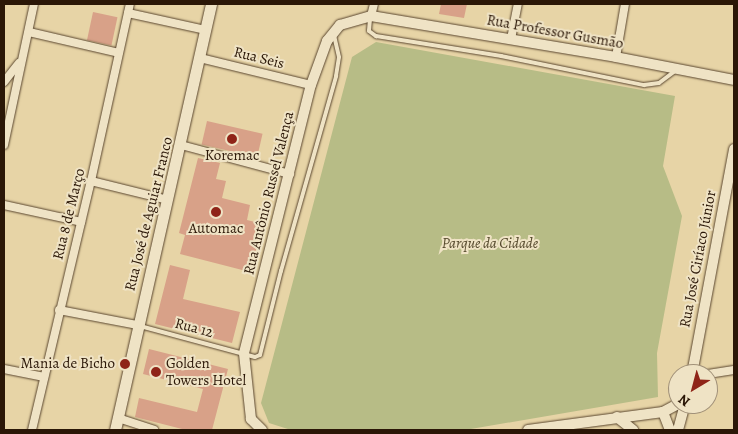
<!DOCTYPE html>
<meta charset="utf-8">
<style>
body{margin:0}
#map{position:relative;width:738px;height:434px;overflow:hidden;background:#e7d4a6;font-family:Alegreya,serif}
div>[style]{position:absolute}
.green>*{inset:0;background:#b7bc86}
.building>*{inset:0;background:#d8a188;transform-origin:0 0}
.roads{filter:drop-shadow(0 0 1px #5a462f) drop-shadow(0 0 1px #5a462f)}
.service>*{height:4px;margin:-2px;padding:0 2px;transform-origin:2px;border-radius:2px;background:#efe3c5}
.minor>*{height:8px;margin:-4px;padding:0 4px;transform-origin:4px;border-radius:4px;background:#efe3c5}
.tertiary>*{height:10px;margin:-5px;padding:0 5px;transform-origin:5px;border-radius:5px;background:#efe3c5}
.secondary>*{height:11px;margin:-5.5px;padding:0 5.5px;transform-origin:5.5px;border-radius:5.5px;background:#efe3c5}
.dots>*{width:14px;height:14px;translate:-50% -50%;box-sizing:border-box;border:2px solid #efe3c5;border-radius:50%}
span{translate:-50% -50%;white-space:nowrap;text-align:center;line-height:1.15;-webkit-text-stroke:4px #efe3c5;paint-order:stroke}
.street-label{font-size:15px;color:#2b1707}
.poi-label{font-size:15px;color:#2b1707}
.left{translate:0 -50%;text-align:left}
.right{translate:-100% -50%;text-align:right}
.park-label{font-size:15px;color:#55492d;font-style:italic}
.frame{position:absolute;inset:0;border:5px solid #2b1707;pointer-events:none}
.north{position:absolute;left:668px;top:364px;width:50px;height:50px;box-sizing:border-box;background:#efe3c5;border:1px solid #a19179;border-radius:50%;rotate:217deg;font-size:14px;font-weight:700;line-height:20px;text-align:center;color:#2b1707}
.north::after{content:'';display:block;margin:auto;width:18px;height:22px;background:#8f2418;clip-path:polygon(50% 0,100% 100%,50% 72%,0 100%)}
</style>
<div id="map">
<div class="green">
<div style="clip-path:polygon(376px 42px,675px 96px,663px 166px,682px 216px,657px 353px,658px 397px,465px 430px,291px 430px,269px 423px,261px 403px,352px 57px)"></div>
</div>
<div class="building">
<div style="clip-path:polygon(441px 4px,467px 4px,464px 18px,439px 14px)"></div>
<div style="left:93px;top:12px;width:25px;height:29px;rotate:12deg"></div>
<div style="left:207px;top:121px;width:57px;height:24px;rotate:13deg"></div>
<div style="clip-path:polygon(198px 158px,220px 163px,216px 179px,226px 181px,222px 198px,250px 205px,247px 220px,263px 224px,250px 272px,180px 254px,185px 235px,179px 233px)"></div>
<div style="clip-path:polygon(170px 265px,190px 270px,183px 299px,240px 312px,232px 343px,155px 324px)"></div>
<div style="clip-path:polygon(149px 349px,228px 369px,212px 430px,186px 430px,135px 417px,139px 398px,197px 412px,203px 389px,143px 374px)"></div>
</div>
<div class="roads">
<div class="service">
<div style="left:370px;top:19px;width:12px;rotate:95deg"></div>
<div style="left:369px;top:31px;width:9px;rotate:36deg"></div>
<div style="left:376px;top:36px;width:127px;rotate:9.1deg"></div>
<div style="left:501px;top:56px;width:146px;rotate:11.5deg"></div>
<div style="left:644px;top:85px;width:15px;rotate:-8deg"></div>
<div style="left:659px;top:83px;width:21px;rotate:-37deg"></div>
<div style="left:140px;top:326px;width:119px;rotate:15.1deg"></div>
<div style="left:255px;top:357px;width:5px;rotate:-22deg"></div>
<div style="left:260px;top:355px;width:87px;rotate:-76deg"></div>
<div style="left:281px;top:271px;width:203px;rotate:-74.2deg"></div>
<div style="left:336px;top:76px;width:19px;rotate:-81deg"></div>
<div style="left:339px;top:57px;width:22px;rotate:-103deg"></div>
</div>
<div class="minor">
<div style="left:128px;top:13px;width:80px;rotate:12.3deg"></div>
<div style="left:371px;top:16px;width:12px;rotate:-76deg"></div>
<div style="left:29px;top:32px;width:92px;rotate:13.1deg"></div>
<div style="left:511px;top:39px;width:36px;rotate:-79deg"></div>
<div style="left:616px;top:57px;width:54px;rotate:-80.4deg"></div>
<div style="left:200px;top:58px;width:114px;rotate:13.7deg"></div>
<div style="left:4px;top:82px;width:24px;rotate:-52deg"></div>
<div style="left:4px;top:145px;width:144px;rotate:-78deg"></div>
<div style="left:181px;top:145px;width:113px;rotate:14.9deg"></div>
<div style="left:91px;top:181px;width:79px;rotate:13.9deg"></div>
<div style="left:4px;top:205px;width:79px;rotate:12.4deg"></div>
<div style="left:59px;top:310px;width:79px;rotate:10.9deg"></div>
<div style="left:4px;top:369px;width:41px;rotate:11.3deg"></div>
<div style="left:708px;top:374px;width:26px;rotate:-9deg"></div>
<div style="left:118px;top:418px;width:38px;rotate:18deg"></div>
<div style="left:32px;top:430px;width:256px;rotate:-76.7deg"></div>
<div style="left:91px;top:181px;width:181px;rotate:-77.6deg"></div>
</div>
<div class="tertiary">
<div style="left:692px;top:374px;width:229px;rotate:-79.4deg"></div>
<div style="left:663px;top:412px;width:19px;rotate:69deg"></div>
<div style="left:617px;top:417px;width:21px;rotate:39deg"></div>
<div style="left:262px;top:430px;width:16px;rotate:-135deg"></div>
<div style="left:251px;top:419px;width:66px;rotate:-96.1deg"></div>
<div style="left:244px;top:353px;width:276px;rotate:-76deg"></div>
<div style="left:311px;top:85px;width:47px;rotate:-70deg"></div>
<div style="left:327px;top:41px;width:21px;rotate:-51deg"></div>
<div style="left:340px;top:25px;width:32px;rotate:-16deg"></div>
<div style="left:371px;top:16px;width:248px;rotate:9.5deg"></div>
<div style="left:616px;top:57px;width:120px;rotate:11deg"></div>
<div style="left:528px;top:430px;width:136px;rotate:-7.6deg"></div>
<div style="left:663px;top:412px;width:17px;rotate:-28deg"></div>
<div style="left:678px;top:430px;width:27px;rotate:-75deg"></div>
</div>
<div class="secondary">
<div style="left:115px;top:430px;width:437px;rotate:-77.3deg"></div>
</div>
</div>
<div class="dots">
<div style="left:232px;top:139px;background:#8f2418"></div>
<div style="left:216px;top:212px;background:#8f2418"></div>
<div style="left:125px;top:364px;background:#8f2418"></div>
<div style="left:156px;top:372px;background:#8f2418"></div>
</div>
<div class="street-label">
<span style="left:555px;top:32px;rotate:10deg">Rua Professor Gusmão</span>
<span style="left:259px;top:58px;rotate:14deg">Rua Seis</span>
<span style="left:269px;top:193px;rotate:-76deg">Rua Antônio Russel Valença</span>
<span style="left:69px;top:214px;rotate:-76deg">Rua 8 de Março</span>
<span style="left:149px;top:214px;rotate:-76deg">Rua José de Aguiar Franco</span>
<span style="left:698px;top:259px;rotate:-79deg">Rua José Ciríaco Júnior</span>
<span style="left:194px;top:328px;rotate:15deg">Rua 12</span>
</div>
<div class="poi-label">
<span style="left:232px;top:156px">Koremac</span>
<span style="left:216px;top:229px">Automac</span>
<span class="left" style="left:166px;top:372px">Golden<br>Towers Hotel</span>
<span class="right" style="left:115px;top:364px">Mania de Bicho</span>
</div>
<div class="park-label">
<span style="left:490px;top:244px">Parque da Cidade</span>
</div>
<div class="frame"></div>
<div class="north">N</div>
</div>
